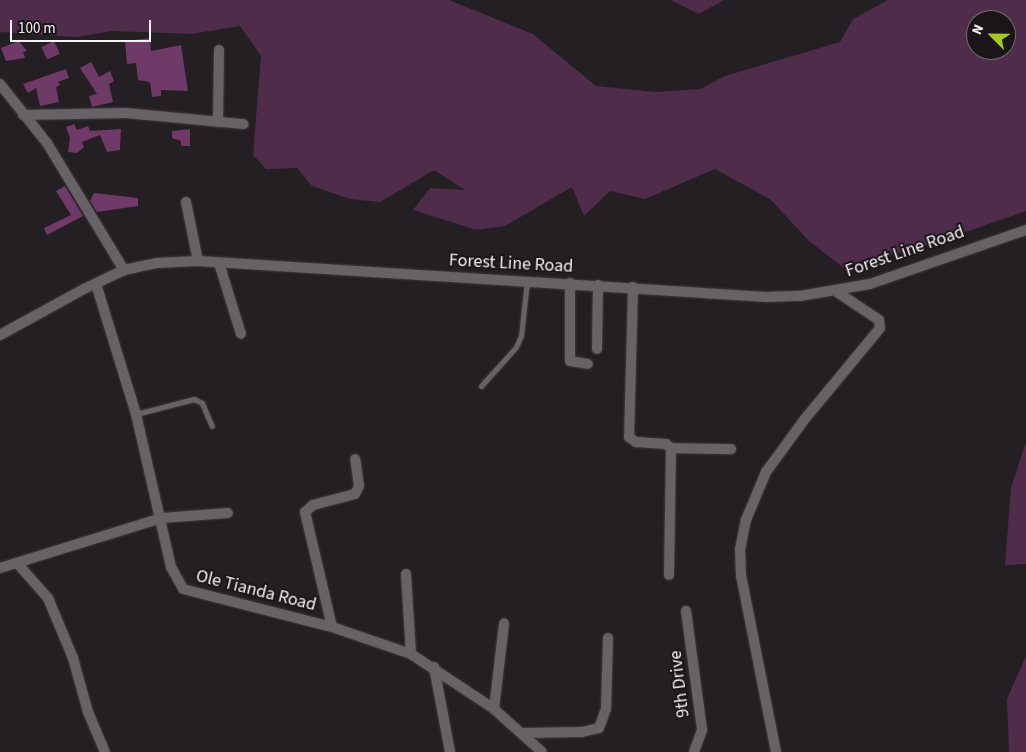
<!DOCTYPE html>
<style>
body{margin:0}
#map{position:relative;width:1026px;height:752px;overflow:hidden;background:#231f22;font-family:"Source Sans 3",sans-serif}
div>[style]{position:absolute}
.green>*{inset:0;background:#4f2c4a}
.building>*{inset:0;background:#6f3968;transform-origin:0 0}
.roads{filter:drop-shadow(0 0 1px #3f3b3f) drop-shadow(0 0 1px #3f3b3f)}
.lane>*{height:5px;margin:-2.5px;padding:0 2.5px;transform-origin:2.5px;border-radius:2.5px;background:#676266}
.street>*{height:10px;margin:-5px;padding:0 5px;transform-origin:5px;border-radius:5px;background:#676266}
span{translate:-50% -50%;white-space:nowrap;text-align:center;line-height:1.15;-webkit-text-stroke:4px #1a1519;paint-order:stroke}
.street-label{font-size:18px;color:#f5f1f4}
.north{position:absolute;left:966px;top:10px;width:50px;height:50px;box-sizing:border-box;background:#1a1519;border:1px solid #726d71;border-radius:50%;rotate:293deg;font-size:14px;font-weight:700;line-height:20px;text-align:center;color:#f5f1f4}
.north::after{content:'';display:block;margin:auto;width:18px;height:22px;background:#a4c825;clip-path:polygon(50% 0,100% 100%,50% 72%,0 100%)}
.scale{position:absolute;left:10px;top:20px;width:141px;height:22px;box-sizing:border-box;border:2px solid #f5f1f4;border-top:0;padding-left:6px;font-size:15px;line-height:18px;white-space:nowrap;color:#f5f1f4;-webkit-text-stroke:4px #1a1519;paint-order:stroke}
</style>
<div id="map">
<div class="green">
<div style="clip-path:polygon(evenodd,0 0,449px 0,533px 34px,596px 86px,656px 92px,700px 89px,725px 76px,840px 42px,853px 19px,888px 0,1026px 0,1026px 211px,937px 242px,844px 268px,809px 241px,770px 199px,715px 169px,645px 199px,610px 191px,584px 216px,572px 187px,505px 226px,476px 230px,413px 210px,430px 188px,465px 190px,434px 170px,380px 202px,350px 199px,312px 186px,297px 168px,266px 169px,253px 155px,261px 56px,240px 26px,191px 34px,112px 31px,77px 37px,0 32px,0 0,976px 20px,1006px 20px,1006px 50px,976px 50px,976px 20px)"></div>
<div style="clip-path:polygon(671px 0,724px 0,699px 14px)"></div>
<div style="clip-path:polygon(1026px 442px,1026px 564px,1005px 565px,1011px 488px)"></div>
<div style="clip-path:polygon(1026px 656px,1026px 752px,1009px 752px,1007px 699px)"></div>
</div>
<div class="building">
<div style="clip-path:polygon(150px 38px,151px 51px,181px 45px,188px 91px,161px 90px,161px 96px,152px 97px,150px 82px,138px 80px,136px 63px,127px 64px,125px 41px)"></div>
<div style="clip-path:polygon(19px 41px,27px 51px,23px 52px,25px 58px,6px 61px,1px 48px)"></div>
<div style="left:54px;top:41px;width:14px;height:14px;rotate:65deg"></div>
<div style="clip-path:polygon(91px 62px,99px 77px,110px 71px,114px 81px,109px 84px,113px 102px,92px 107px,89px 96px,97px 94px,80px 68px)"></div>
<div style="clip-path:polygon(66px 69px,69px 78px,58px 82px,60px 85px,56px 87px,59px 102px,40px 106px,36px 88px,28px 93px,23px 84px)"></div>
<div style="clip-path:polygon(74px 124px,77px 130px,88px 126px,90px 131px,121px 129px,120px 150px,107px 152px,100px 135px,82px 142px,84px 147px,77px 153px,68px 152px,70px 138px,66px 127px)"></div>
<div style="clip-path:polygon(190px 129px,190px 146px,181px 146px,181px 141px,172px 138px,172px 131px)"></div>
<div style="clip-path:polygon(65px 186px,83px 216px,47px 235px,44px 228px,71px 215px,56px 191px)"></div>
<div style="clip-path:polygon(94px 193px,138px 198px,138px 206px,97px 212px,90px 201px)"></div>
</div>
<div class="roads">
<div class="lane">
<div style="left:481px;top:386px;width:52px;rotate:-48.1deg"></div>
<div style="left:516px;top:347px;width:12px;rotate:-66deg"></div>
<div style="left:521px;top:336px;width:55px;rotate:-83.8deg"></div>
<div style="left:136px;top:414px;width:60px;rotate:-14.5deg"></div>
<div style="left:194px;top:399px;width:9px;rotate:27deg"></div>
<div style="left:202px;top:403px;width:25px;rotate:67deg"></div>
</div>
<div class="street">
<div style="left:0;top:84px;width:75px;rotate:51.5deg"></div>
<div style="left:47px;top:143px;width:149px;rotate:58.8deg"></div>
<div style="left:23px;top:115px;width:103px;rotate:-1.1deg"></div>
<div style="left:126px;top:113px;width:118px;rotate:5.4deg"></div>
<div style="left:218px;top:122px;width:72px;rotate:-89.2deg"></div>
<div style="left:186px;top:202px;width:60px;rotate:78.5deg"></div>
<div style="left:219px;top:263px;width:74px;rotate:72.8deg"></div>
<div style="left:570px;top:283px;width:78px;rotate:90deg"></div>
<div style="left:570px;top:361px;width:18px;rotate:9deg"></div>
<div style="left:96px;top:284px;width:136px;rotate:72.9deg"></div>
<div style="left:136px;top:414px;width:157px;rotate:77.1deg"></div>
<div style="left:171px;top:567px;width:25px;rotate:61deg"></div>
<div style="left:183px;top:589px;width:154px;rotate:14.3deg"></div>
<div style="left:332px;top:627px;width:83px;rotate:18.9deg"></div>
<div style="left:411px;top:654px;width:100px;rotate:33.5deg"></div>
<div style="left:494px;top:709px;width:64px;rotate:41.9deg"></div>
<div style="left:633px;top:287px;width:150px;rotate:91.5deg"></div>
<div style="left:629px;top:437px;width:9px;rotate:36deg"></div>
<div style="left:636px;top:442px;width:30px;rotate:4deg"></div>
<div style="left:666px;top:444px;width:6px;rotate:39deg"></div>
<div style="left:671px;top:448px;width:127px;rotate:90.9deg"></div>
<div style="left:0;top:335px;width:96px;rotate:-28.7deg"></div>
<div style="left:84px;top:289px;width:44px;rotate:-25.4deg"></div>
<div style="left:124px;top:270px;width:34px;rotate:-12deg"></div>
<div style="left:157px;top:263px;width:41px;rotate:-2.8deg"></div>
<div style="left:198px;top:261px;width:569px;rotate:3.63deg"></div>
<div style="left:766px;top:297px;width:34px;rotate:-2deg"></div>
<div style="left:800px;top:296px;width:71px;rotate:-9.7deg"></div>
<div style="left:870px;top:284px;width:165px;rotate:-19.1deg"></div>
<div style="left:597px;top:349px;width:64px;rotate:-89.1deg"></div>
<div style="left:671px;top:448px;width:60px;rotate:1deg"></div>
<div style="left:17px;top:563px;width:47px;rotate:48.5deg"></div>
<div style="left:48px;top:598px;width:65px;rotate:67.4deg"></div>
<div style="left:73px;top:658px;width:56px;rotate:74.5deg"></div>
<div style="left:88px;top:712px;width:43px;rotate:67deg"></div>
<div style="left:0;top:568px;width:170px;rotate:-17.2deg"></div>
<div style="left:162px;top:518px;width:66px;rotate:-4.3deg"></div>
<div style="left:406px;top:574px;width:80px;rotate:86.4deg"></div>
<div style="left:686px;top:611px;width:120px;rotate:82.3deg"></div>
<div style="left:702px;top:730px;width:23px;rotate:110deg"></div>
<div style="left:332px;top:627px;width:118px;rotate:-103.2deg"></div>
<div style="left:305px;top:512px;width:11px;rotate:-41deg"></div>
<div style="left:313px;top:505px;width:43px;rotate:-14.7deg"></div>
<div style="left:355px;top:494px;width:9px;rotate:-63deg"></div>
<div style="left:359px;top:486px;width:27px;rotate:-98deg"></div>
<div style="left:434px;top:667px;width:86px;rotate:79.3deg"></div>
<div style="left:494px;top:709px;width:86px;rotate:-83.3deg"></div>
<div style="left:521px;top:733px;width:61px;rotate:-0.9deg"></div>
<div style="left:582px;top:732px;width:17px;rotate:-13deg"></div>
<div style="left:599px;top:728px;width:20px;rotate:-70deg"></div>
<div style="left:606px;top:709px;width:71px;rotate:-88.4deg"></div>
<div style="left:776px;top:752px;width:179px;rotate:-101.2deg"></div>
<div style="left:741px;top:576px;width:26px;rotate:-92deg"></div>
<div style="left:740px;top:550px;width:31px;rotate:-79deg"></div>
<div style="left:746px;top:520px;width:52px;rotate:-67.4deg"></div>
<div style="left:766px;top:472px;width:64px;rotate:-53.8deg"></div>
<div style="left:804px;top:420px;width:119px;rotate:-50.4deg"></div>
<div style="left:880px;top:328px;width:8px;rotate:-97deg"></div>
<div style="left:879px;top:320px;width:50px;rotate:-146.3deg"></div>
</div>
</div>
<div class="street-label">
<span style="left:905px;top:252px;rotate:-19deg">Forest Line Road</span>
<span style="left:511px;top:264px;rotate:3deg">Forest Line Road</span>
<span style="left:256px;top:591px;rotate:14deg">Ole Tianda Road</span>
<span style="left:680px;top:684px;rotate:-97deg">9th Drive</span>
</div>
<div class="north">N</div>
<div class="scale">100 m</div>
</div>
